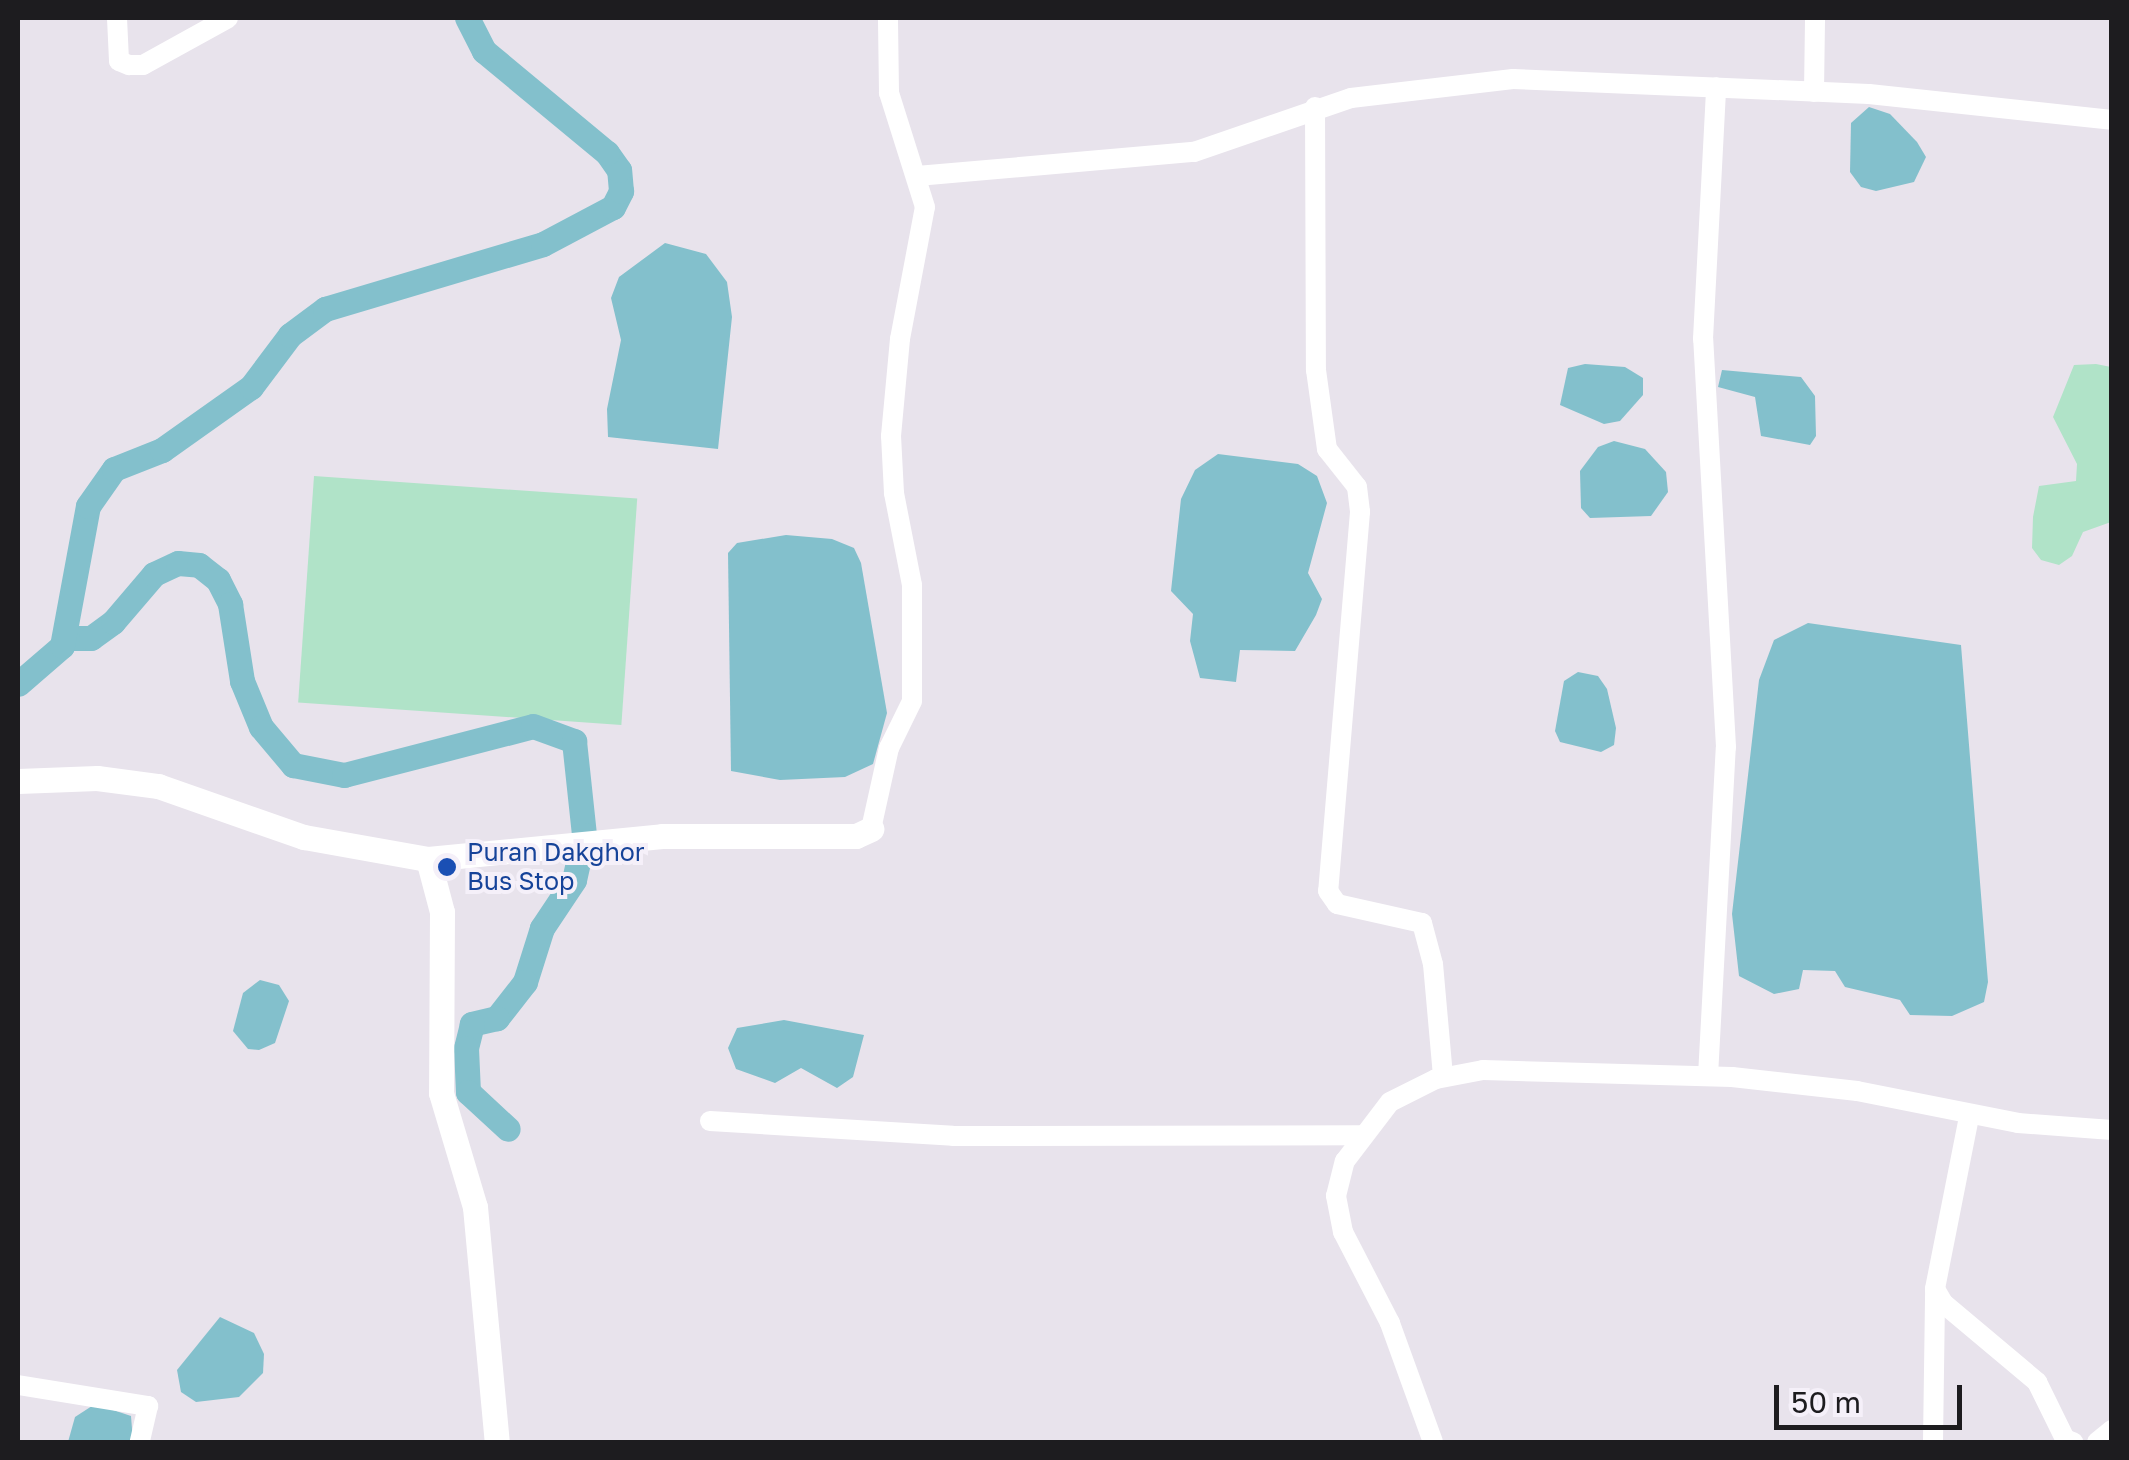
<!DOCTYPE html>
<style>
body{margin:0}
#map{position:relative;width:2129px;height:1460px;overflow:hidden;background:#e8e3ec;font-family:"Golos Text",sans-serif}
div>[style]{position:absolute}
.green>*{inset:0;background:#b0e3c8;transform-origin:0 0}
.water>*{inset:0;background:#83c0cc}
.canal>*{height:25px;margin:-12.5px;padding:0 12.5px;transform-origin:12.5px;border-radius:12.5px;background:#83c0cc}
.minor>*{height:20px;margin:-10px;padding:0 10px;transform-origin:10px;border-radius:10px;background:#fff}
.tertiary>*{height:25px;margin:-12.5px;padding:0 12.5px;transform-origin:12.5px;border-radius:12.5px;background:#fff}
.dots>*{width:28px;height:28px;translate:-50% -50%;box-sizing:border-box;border:5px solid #f5f0f9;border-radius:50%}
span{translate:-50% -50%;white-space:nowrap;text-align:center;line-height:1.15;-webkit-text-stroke:8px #f5f0f9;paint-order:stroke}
.transit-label{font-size:25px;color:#164399}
.left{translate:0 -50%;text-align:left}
.frame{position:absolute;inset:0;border:20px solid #1d1c1f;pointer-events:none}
.scale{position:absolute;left:1774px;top:1385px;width:188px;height:45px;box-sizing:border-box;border:5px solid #1d1c1f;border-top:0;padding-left:12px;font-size:30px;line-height:35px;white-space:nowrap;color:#1d1c1f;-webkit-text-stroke:8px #f5f0f9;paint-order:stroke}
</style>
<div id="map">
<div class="green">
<div style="clip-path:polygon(2096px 364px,2111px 367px,2111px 522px,2083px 532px,2072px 556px,2059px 565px,2041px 560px,2032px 548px,2033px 517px,2039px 486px,2076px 481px,2077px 464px,2053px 417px,2074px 365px)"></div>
<div style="left:314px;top:476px;width:324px;height:227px;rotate:4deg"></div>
</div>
<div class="water">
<div style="clip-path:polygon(1869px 107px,1890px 114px,1917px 142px,1926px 157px,1914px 182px,1876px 191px,1861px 187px,1850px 172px,1851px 123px)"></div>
<div style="clip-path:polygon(665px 243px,706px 254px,727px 282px,732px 317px,718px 449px,608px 437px,607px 409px,621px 340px,611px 298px,619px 277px)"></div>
<div style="clip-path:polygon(1585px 364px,1625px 367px,1643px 378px,1643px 395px,1620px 421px,1604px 424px,1560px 405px,1568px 368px)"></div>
<div style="clip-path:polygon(1722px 370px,1801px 377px,1815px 396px,1816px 436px,1810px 445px,1761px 436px,1755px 397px,1718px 387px)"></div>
<div style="clip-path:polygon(1614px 441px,1645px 449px,1666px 472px,1668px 492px,1651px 516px,1590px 518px,1581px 508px,1580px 471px,1598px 447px)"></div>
<div style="clip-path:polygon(1218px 454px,1298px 464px,1317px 476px,1327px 503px,1308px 573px,1322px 599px,1316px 615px,1295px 651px,1240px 650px,1236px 682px,1200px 678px,1190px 641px,1193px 614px,1171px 591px,1181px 499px,1195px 470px)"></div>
<div style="clip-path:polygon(786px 535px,832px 539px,854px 548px,861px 563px,887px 713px,873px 764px,845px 777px,780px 780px,731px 771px,728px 553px,737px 543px)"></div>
<div style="clip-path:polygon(1808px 623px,1961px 645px,1988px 982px,1984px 1002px,1952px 1016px,1910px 1015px,1900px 1000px,1845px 987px,1835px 971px,1803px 970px,1799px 989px,1774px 994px,1739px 976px,1732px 914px,1759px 680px,1774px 640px)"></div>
<div style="clip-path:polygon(1578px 672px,1598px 676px,1607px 689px,1616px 728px,1614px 745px,1601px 752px,1560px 742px,1555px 731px,1564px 681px)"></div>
<div style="clip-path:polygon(260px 980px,279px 985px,289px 1001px,275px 1043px,259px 1050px,248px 1049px,233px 1031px,243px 993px)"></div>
<div style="clip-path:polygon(784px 1020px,864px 1035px,853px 1077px,837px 1088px,801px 1068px,775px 1083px,736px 1069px,728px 1048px,737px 1028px)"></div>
<div style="clip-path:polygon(220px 1317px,254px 1333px,264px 1354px,263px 1373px,239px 1397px,196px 1402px,181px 1392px,177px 1370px)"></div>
<div style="clip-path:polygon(95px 1404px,131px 1416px,133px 1442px,68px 1442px,75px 1417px)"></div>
</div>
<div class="canal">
<div style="left:65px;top:638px;width:26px"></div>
<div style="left:91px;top:638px;width:27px;rotate:-36deg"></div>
<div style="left:113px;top:622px;width:63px;rotate:-49.5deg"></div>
<div style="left:154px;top:574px;width:26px;rotate:-25deg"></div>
<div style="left:178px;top:563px;width:21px;rotate:5deg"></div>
<div style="left:199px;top:565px;width:24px;rotate:38deg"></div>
<div style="left:218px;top:580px;width:27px;rotate:63deg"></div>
<div style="left:230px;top:604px;width:78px;rotate:81.1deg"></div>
<div style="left:242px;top:681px;width:50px;rotate:67.6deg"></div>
<div style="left:261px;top:727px;width:50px;rotate:49.9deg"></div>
<div style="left:293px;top:765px;width:52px;rotate:11.1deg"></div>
<div style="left:344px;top:775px;width:195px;rotate:-14.5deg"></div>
<div style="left:533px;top:726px;width:44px;rotate:20.1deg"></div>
<div style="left:574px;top:741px;width:95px;rotate:83.9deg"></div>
<div style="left:584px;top:835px;width:46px;rotate:102.5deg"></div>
<div style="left:574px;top:880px;width:58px;rotate:123.7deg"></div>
<div style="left:542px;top:928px;width:57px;rotate:107.5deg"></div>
<div style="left:525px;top:982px;width:46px;rotate:127.9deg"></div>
<div style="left:497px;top:1018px;width:26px;rotate:167deg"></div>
<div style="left:472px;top:1024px;width:25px;rotate:104deg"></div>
<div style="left:466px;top:1048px;width:44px;rotate:87.4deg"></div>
<div style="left:468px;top:1092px;width:54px;rotate:42.8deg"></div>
<div style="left:18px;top:684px;width:58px;rotate:-40.8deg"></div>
<div style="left:62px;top:646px;width:142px;rotate:-79.5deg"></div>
<div style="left:88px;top:506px;width:45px;rotate:-54.9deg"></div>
<div style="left:114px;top:469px;width:52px;rotate:-21.6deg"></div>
<div style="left:162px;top:450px;width:109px;rotate:-35.3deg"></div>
<div style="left:251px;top:387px;width:65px;rotate:-53.1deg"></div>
<div style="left:290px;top:335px;width:44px;rotate:-36.6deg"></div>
<div style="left:325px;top:309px;width:227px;rotate:-16.6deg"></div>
<div style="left:543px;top:244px;width:79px;rotate:-27.9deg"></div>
<div style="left:613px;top:207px;width:18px;rotate:-63deg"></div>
<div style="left:621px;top:191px;width:21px;rotate:-95deg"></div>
<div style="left:619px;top:170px;width:21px;rotate:-125deg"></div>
<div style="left:607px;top:153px;width:160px;rotate:-140.3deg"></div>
<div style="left:484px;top:51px;width:37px;rotate:-117deg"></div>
</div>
<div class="minor">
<div style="left:117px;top:18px;width:43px;rotate:87.3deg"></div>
<div style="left:119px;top:61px;width:11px;rotate:22deg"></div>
<div style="left:129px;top:65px;width:14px"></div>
<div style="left:143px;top:65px;width:97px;rotate:-28.9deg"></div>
<div style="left:1814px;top:92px;width:74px;rotate:-89.2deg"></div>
<div style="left:1315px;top:107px;width:263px;rotate:89.8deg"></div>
<div style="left:1316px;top:370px;width:80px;rotate:82.1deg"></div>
<div style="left:1327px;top:449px;width:48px;rotate:51.7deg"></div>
<div style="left:1357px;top:487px;width:25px;rotate:83deg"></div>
<div style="left:1360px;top:512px;width:380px;rotate:94.8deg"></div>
<div style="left:1328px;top:891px;width:16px;rotate:55deg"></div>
<div style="left:1337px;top:904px;width:87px;rotate:12.6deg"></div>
<div style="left:1422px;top:923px;width:42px;rotate:75deg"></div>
<div style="left:1433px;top:964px;width:113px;rotate:84.9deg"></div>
<div style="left:917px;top:176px;width:278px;rotate:-5deg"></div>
<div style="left:1194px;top:152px;width:166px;rotate:-19deg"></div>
<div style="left:1351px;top:98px;width:163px;rotate:-6.7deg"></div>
<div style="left:1513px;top:79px;width:356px;rotate:2.4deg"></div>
<div style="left:1869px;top:94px;width:244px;rotate:6.1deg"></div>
<div style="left:871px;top:829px;width:83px;rotate:-77.5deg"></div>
<div style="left:889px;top:748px;width:52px;rotate:-63.9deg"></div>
<div style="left:912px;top:701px;width:116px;rotate:-90deg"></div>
<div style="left:912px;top:585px;width:94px;rotate:-101.1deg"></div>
<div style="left:894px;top:493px;width:57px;rotate:-93deg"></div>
<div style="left:891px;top:436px;width:97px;rotate:-84.7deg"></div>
<div style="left:900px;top:339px;width:134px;rotate:-79.3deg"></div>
<div style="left:925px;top:207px;width:120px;rotate:-107.5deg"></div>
<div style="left:889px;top:93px;width:75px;rotate:-90.8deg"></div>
<div style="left:1708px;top:1076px;width:329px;rotate:-86.9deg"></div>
<div style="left:1726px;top:747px;width:409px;rotate:-93.2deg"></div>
<div style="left:1703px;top:339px;width:252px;rotate:-87deg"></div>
<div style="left:710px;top:1121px;width:243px;rotate:3.5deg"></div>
<div style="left:953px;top:1136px;width:409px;rotate:-0.1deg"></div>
<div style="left:1968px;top:1122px;width:170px;rotate:101.2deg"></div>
<div style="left:1935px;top:1289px;width:16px;rotate:60deg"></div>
<div style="left:1943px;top:1303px;width:123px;rotate:40deg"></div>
<div style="left:2037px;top:1382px;width:64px;rotate:63.8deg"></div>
<div style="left:2065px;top:1439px;width:9px;rotate:21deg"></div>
<div style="left:18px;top:1385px;width:132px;rotate:9.2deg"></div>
<div style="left:148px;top:1406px;width:37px;rotate:103deg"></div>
<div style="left:1433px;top:1442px;width:127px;rotate:-109.9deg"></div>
<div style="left:1390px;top:1323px;width:102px;rotate:-117.3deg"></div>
<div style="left:1343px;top:1232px;width:37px;rotate:-101deg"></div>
<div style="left:1336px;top:1196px;width:36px;rotate:-76deg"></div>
<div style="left:1345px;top:1161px;width:74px;rotate:-52.7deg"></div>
<div style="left:1390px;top:1102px;width:51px;rotate:-26.6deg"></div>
<div style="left:1436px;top:1079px;width:48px;rotate:-10.8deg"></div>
<div style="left:1483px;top:1070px;width:249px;rotate:1.6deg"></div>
<div style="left:1732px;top:1077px;width:126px;rotate:6.4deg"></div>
<div style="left:1857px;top:1091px;width:164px;rotate:11.2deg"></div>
<div style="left:2018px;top:1123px;width:94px;rotate:4.3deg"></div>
<div style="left:1933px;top:1442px;width:152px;rotate:-89.2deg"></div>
<div style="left:2097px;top:1442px;width:19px;rotate:-39deg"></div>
</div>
<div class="tertiary">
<div style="left:18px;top:781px;width:79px;rotate:-2.2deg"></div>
<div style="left:97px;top:778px;width:62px;rotate:7.5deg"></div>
<div style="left:158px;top:786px;width:155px;rotate:19.3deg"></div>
<div style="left:304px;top:837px;width:126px;rotate:10.1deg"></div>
<div style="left:428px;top:859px;width:235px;rotate:-5.6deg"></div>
<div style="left:662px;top:836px;width:194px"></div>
<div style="left:856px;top:836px;width:17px;rotate:-25deg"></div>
<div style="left:428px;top:859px;width:55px;rotate:75.2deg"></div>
<div style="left:442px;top:912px;width:181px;rotate:90.3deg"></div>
<div style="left:441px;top:1093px;width:119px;rotate:73.4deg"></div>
<div style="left:475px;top:1207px;width:236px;rotate:84.7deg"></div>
</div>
<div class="dots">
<div style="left:447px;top:867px;background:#1a4fb4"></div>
</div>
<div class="transit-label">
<span class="left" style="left:467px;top:867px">Puran Dakghor<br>Bus Stop</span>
</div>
<div class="frame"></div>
<div class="scale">50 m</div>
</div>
